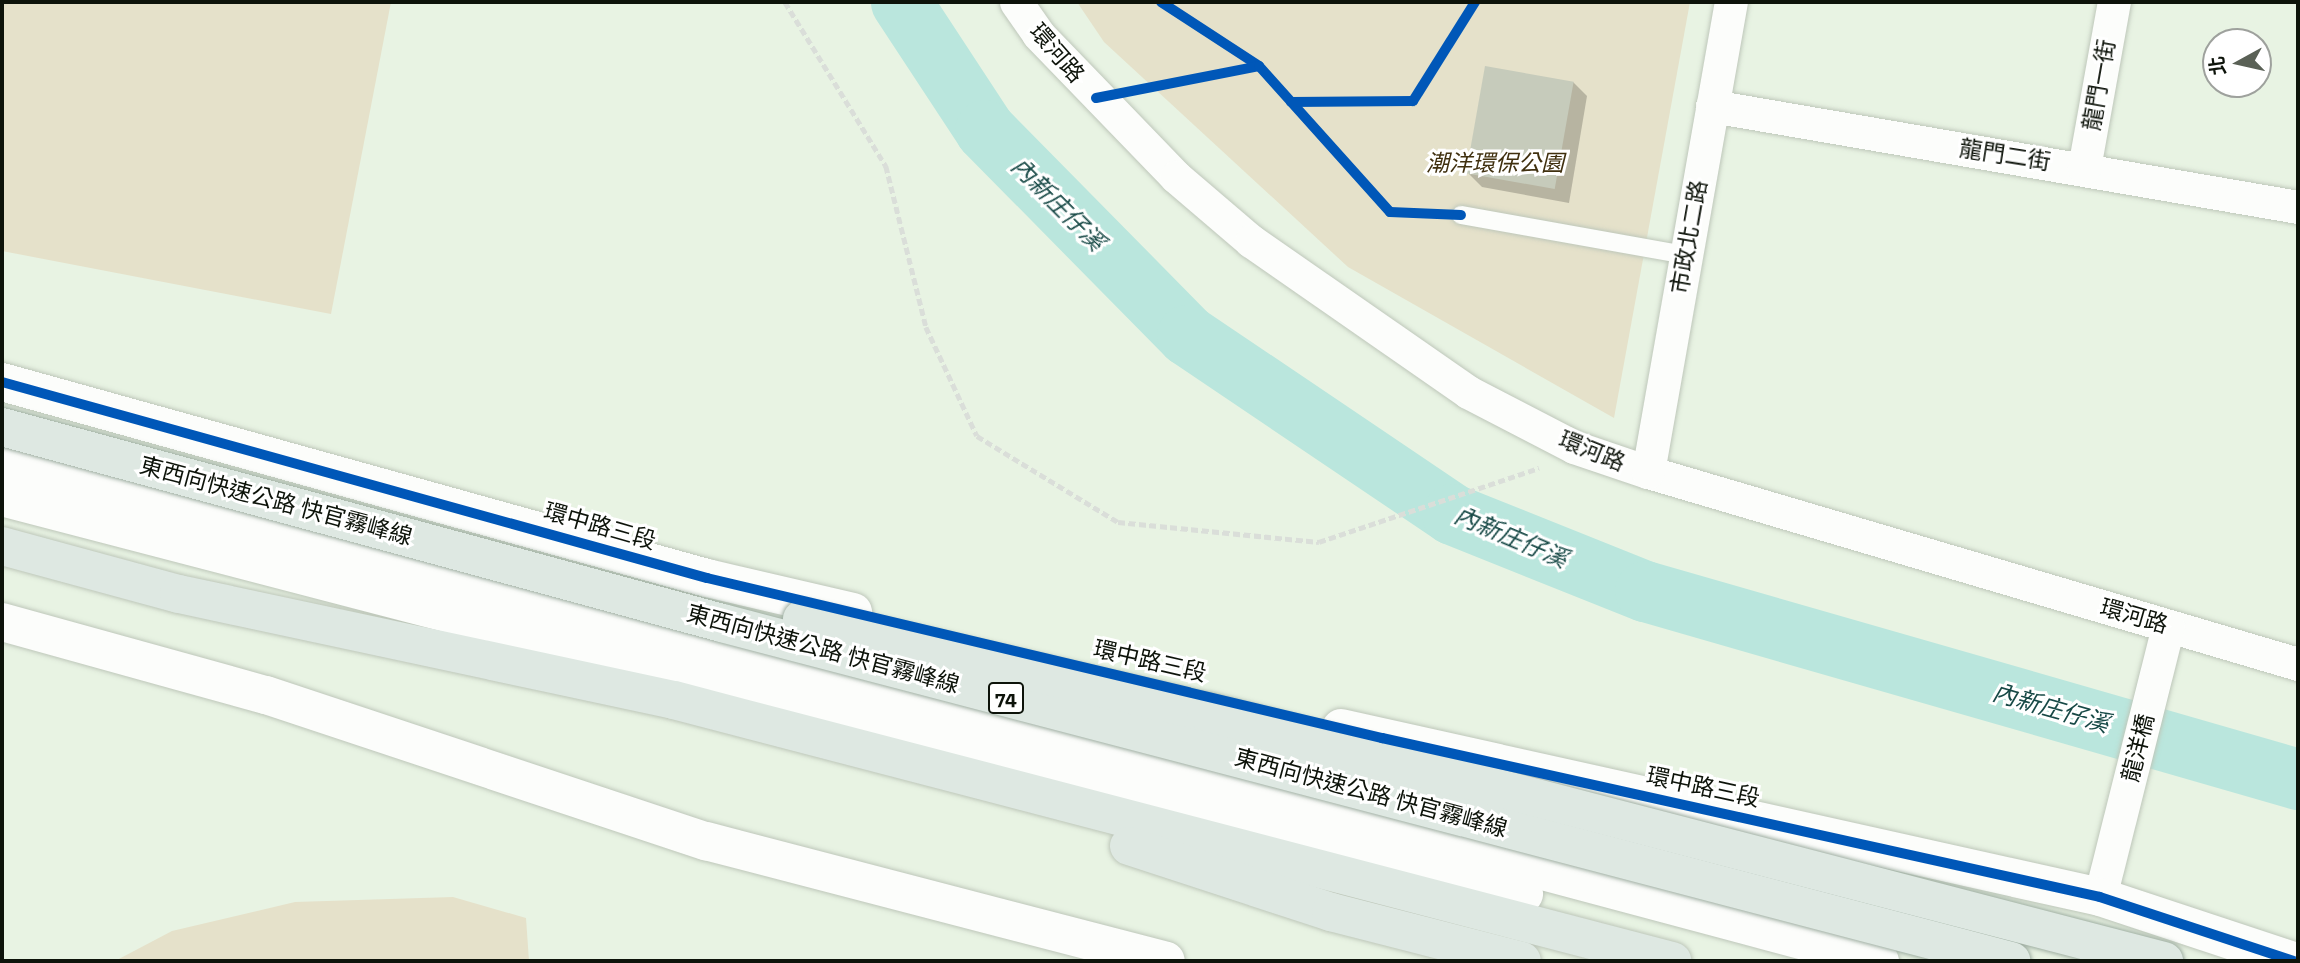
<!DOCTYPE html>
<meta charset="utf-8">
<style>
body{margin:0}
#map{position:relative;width:2300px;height:963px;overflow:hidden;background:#e8f3e3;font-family:"Zilla Slab","Noto Sans TC",serif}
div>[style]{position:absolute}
.green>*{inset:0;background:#e5e1ca}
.shadow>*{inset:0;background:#0003}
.river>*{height:61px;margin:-30.5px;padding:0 30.5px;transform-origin:30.5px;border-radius:30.5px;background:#bae6dd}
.building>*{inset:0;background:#c6cbbb;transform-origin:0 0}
.path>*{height:4.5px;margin-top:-2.25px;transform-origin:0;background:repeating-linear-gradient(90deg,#daded9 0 7px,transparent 0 10.5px)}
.roads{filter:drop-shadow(0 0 2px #bec7ba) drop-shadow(0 0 2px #bec7ba)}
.service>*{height:18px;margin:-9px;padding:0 9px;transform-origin:9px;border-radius:9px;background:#fcfdfb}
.minor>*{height:33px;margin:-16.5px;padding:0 16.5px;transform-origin:16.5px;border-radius:16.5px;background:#fcfdfb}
.tertiary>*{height:38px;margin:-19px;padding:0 19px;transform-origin:19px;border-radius:19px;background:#fcfdfb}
.trunk>*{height:38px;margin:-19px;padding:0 19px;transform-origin:19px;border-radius:19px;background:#dee8e2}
.bridges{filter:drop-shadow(0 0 2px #a0afa3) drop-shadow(0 0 2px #a0afa3)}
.trunk-bridge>*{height:38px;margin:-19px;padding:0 19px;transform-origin:19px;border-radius:19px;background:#dee8e2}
.cycleway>*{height:10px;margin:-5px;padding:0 5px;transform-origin:5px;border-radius:5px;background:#0057b8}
span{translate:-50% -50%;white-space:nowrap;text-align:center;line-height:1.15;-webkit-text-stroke:6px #fff;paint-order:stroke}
.shield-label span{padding:2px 5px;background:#fff;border:2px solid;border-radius:5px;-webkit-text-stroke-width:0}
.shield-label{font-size:21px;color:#0d130a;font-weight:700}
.street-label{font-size:23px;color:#0d130a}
.park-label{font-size:23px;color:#40300f;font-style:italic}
.water-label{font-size:24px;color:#174946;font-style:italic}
.frame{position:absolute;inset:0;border:4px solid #0d130a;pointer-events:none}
.north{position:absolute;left:2202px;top:28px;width:70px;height:70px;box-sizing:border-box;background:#fff;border:2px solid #9ea19d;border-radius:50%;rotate:262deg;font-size:19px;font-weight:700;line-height:28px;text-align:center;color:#0d130a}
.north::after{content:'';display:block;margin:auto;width:24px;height:32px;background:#5a6156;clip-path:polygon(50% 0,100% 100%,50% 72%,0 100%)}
</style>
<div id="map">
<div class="green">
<div style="clip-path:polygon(2px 2px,391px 2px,331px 314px,2px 251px)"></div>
<div style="clip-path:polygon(1077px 2px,1690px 2px,1614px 418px,1348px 267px,1104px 42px)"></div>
<div style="clip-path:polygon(453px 897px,526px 918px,529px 961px,115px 961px,172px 931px,295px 902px)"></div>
</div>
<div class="shadow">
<div style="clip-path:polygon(1573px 82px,1587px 96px,1569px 203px,1482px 187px,1469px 174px)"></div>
</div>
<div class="river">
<div style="left:901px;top:2px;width:153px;rotate:56.7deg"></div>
<div style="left:985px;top:130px;width:288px;rotate:45.4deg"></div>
<div style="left:1187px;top:335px;width:320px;rotate:34deg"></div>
<div style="left:1452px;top:514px;width:208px;rotate:21.8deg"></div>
<div style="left:1645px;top:591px;width:680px;rotate:16.06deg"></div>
</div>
<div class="building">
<div style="left:1485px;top:66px;width:90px;height:109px;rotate:10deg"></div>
</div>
<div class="path">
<div style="left:785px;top:2px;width:193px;rotate:58.4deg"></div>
<div style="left:886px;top:166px;width:166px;rotate:76deg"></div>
<div style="left:926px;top:327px;width:120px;rotate:64.9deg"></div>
<div style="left:977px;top:436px;width:165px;rotate:31.4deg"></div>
<div style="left:1118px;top:522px;width:202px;rotate:5.7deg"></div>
<div style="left:1319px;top:542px;width:232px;rotate:-18.6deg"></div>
</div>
<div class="roads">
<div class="service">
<div style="left:1461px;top:215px;width:229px;rotate:10.1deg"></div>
</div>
<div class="minor">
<div style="left:1016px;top:2px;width:39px;rotate:55deg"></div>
<div style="left:1038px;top:34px;width:199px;rotate:46deg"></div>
<div style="left:1176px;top:177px;width:99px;rotate:40.5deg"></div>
<div style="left:1251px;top:241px;width:264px;rotate:34.8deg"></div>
<div style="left:1468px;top:392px;width:119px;rotate:27.4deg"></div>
<div style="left:1574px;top:447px;width:78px;rotate:18.7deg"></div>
<div style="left:1648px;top:472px;width:678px;rotate:16.46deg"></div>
<div style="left:1712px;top:106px;width:595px;rotate:9.78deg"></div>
<div style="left:2084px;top:168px;width:169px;rotate:-79.8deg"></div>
<div style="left:1648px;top:472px;width:477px;rotate:-80deg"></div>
<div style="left:2100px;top:897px;width:279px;rotate:-75.9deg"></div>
</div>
<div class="tertiary">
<div style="left:2px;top:382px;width:732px;rotate:15.54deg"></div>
<div style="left:707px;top:578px;width:150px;rotate:13.1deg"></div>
<div style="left:2px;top:459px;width:1944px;rotate:14.97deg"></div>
<div style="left:2px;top:497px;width:1573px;rotate:14.62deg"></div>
<div style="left:2px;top:622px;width:274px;rotate:15.5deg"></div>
<div style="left:266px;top:695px;width:464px;rotate:18.4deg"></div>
<div style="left:706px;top:841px;width:475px;rotate:14.6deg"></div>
<div style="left:1341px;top:728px;width:778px;rotate:12.55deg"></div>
<div style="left:2100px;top:897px;width:203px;rotate:18.3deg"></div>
</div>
<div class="trunk">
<div style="left:2px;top:546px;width:183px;rotate:15.2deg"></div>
<div style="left:179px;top:594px;width:506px;rotate:12.09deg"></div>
<div style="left:674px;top:700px;width:1032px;rotate:14.66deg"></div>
<div style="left:1129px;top:846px;width:213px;rotate:18.1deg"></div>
<div style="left:1331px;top:912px;width:197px;rotate:14.4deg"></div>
</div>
</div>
<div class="bridges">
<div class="trunk-bridge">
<div style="left:2px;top:427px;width:746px;rotate:15.23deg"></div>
<div style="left:722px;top:623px;width:1333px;rotate:14.69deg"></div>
<div style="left:802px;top:619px;width:415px;rotate:13deg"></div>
<div style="left:1206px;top:712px;width:990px;rotate:14.57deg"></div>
</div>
</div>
<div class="cycleway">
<div style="left:1161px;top:2px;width:117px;rotate:33.1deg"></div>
<div style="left:1096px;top:98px;width:166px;rotate:-11.1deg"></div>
<div style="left:1259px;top:66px;width:196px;rotate:48.1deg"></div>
<div style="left:1390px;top:212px;width:71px;rotate:2.4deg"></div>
<div style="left:1291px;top:102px;width:122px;rotate:-0.5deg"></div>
<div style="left:1413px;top:101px;width:117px;rotate:-57.9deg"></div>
<div style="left:2px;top:382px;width:732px;rotate:15.54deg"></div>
<div style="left:707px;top:578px;width:694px;rotate:13.34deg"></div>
<div style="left:1382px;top:738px;width:735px;rotate:12.49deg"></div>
<div style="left:2100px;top:897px;width:203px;rotate:18.3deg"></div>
</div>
<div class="shield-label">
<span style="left:1006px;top:698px">74</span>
</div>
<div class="street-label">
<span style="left:1057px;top:53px;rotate:49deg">環河路</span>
<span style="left:2099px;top:85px;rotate:-80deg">龍門一街</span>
<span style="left:2005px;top:155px;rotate:9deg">龍門二街</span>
<span style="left:1689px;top:237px;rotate:-80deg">市政北二路</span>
<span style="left:1592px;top:451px;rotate:22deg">環河路</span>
<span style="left:276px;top:501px;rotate:15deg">東西向快速公路 快官霧峰線</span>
<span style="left:600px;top:526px;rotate:16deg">環中路三段</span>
<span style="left:2134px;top:616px;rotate:16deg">環河路</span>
<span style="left:823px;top:649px;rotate:15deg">東西向快速公路 快官霧峰線</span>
<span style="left:1150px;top:661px;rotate:13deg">環中路三段</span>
<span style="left:2138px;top:748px;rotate:-76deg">龍洋橋</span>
<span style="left:1703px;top:787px;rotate:12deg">環中路三段</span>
<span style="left:1371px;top:793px;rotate:15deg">東西向快速公路 快官霧峰線</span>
</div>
<div class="park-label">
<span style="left:1495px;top:163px">潮洋環保公園</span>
</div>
<div class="water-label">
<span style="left:1058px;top:204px;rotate:45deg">內新庄仔溪</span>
<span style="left:1511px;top:537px;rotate:23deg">內新庄仔溪</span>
<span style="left:2051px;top:708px;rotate:16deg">內新庄仔溪</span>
</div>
<div class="frame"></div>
<div class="north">北</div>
</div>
